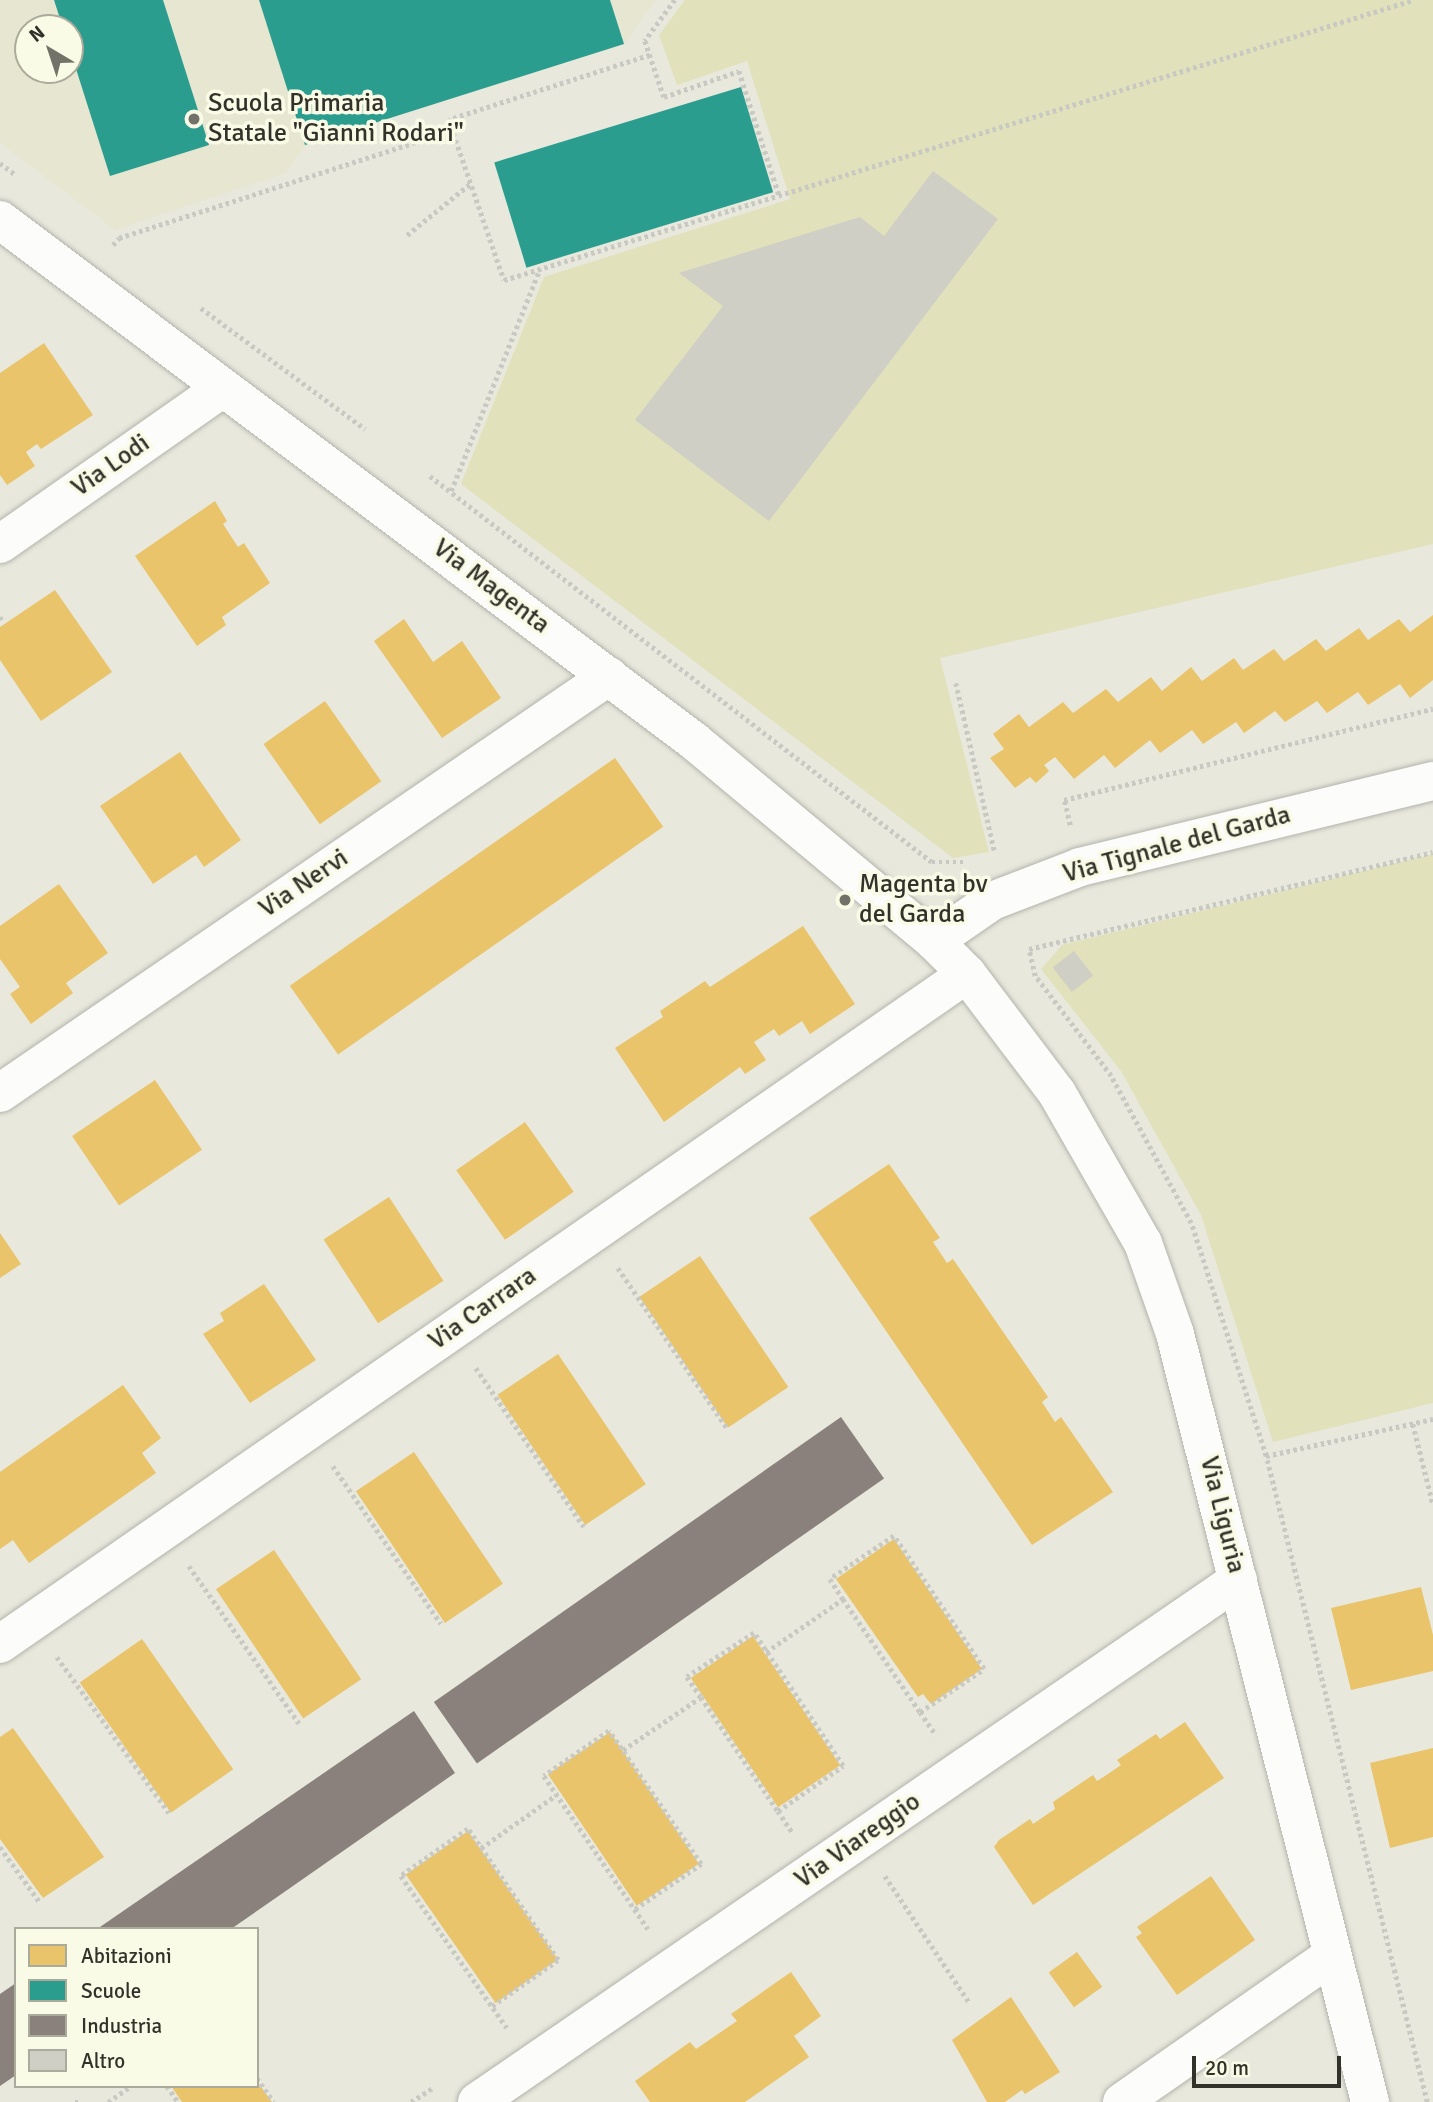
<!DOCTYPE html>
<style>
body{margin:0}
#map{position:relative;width:1433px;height:2102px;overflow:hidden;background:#e8e8dd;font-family:Signika,sans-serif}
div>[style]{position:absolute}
.built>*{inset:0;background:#e6e6d1}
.green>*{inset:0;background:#e1e1bb}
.homes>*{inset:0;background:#e9c46a;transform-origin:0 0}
.schools>*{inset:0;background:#2a9d8f;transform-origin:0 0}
.industry>*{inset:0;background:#8a817c;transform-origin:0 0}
.building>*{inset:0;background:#cfcfc6;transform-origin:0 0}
.path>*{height:4.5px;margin-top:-2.25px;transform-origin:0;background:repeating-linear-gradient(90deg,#c9c9c4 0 3.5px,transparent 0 7px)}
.roads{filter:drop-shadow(0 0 2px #b3b4ab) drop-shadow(0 0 2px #b3b4ab)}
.minor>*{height:38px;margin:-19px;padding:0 19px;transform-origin:19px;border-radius:19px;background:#fcfcfa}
.tertiary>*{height:38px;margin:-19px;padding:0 19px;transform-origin:19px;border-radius:19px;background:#fcfcfa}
.dots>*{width:19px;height:19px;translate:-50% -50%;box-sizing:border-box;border:4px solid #fafbe6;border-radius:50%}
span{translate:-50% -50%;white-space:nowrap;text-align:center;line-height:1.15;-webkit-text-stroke:7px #fafbe6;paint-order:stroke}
.poi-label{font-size:26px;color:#32322a}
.left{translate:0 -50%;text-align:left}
.street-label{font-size:26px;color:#32322a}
.legend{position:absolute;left:14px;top:1927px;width:245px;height:161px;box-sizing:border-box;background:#fafbe6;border:2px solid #aaab9b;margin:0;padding:9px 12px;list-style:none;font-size:21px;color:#32322a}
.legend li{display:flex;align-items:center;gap:14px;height:35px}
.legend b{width:35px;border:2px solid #aaab9b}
.north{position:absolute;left:14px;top:14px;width:70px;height:70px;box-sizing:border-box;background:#fafbe6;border:2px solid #aaab9b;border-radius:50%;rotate:321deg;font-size:19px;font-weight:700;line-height:28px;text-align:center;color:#32322a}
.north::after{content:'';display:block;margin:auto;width:24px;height:32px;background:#727269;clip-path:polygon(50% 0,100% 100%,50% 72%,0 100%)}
.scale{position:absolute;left:1192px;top:2056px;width:149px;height:32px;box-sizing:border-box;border:4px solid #32322a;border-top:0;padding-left:9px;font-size:21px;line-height:24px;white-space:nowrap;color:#32322a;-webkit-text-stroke:5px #fafbe6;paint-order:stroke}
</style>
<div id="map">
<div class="built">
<div style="clip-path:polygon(evenodd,0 0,656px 0,624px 44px,306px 145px,286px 173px,115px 230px,0 143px,0 0,28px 28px,70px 28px,70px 70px,28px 70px,28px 28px)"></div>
</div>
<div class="green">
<div style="clip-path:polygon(685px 0,1433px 0,1433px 544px,940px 658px,989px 852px,953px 858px,461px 484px,544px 277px,790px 199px,747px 61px,677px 85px,659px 35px)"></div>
<div style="clip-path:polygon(1433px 854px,1433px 1403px,1273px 1442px,1201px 1215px,1121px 1071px,1041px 969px,1062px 945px)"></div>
</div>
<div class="homes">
<div style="clip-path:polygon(44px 343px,93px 415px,41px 449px,37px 444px,26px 452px,35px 466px,7px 485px,0 475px,0 373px)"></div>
<div style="clip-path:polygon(215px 501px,227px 521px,223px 524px,238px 547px,244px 543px,270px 583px,222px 617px,226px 625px,197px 646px,135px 556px)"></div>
<div style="clip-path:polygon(55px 590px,112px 672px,41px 721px,0 660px,0 627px)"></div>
<div style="clip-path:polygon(1433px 615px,1433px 680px,1410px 698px,1400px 684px,1368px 705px,1358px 692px,1327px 713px,1317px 701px,1285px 722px,1275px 711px,1244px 733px,1236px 722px,1203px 744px,1192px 730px,1160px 753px,1150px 740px,1115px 768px,1104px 755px,1074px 779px,1055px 757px,1044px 765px,1049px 771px,1036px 783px,1030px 777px,1015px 788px,990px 758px,1004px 749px,993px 734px,1019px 714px,1029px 727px,1063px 702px,1073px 713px,1106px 689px,1118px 702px,1151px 677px,1162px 691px,1191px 667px,1202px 681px,1234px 658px,1243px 670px,1274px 649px,1284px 661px,1316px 639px,1326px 651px,1359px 628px,1368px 640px,1399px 619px,1410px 632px)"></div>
<div style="clip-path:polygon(404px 619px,433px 662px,462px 641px,501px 698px,442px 738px,374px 641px)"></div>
<div style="left:325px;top:701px;width:98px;height:75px;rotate:55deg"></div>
<div style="clip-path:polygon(180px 752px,241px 840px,204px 867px,196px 855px,153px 884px,100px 806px)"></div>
<div style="left:615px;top:758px;width:84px;height:397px;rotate:55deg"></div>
<div style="clip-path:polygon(59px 884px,108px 953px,66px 983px,73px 993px,31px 1024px,10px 994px,20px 987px,0 959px,0 926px)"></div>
<div style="clip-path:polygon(803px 926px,855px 1004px,810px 1034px,802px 1021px,779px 1036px,774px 1029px,754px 1042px,766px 1060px,745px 1074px,740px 1067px,664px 1122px,615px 1048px,663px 1017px,660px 1011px,705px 981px,710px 987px)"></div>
<div style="left:155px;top:1080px;width:84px;height:100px;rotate:56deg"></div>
<div style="left:525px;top:1122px;width:85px;height:84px;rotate:55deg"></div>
<div style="clip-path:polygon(889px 1164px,940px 1238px,933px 1242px,947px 1263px,953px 1259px,1048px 1397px,1042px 1402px,1055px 1422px,1061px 1417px,1113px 1492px,1032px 1545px,809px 1218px)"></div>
<div style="left:389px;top:1197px;width:100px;height:78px;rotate:57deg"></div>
<div style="clip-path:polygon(0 1233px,21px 1264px,0 1278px)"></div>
<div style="left:700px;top:1256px;width:158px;height:73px;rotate:56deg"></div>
<div style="clip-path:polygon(264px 1284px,316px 1360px,250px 1403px,203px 1334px,224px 1321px,220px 1313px)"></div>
<div style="left:558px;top:1354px;width:157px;height:73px;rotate:56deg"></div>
<div style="clip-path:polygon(123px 1385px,161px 1438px,142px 1453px,156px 1473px,29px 1563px,13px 1540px,0 1549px,0 1472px)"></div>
<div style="left:414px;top:1452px;width:159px;height:70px;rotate:56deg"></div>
<div style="clip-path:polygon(894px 1539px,982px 1669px,931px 1704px,923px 1694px,918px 1697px,836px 1579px)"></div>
<div style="left:274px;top:1550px;width:156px;height:70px;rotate:56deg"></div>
<div style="clip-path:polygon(1421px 1587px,1433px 1635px,1433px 1671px,1351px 1690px,1331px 1608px)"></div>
<div style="left:753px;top:1636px;width:156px;height:75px;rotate:56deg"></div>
<div style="left:142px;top:1639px;width:159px;height:76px;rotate:55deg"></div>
<div style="clip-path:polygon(1185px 1722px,1224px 1778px,1033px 1905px,994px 1847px,999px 1840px,1030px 1819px,1033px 1824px,1055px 1809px,1053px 1802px,1093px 1775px,1097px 1781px,1105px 1776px,1121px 1765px,1117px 1760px,1156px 1734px,1160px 1739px)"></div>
<div style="clip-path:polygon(13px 1728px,104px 1857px,43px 1898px,0 1839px,0 1737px)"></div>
<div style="left:610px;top:1732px;width:159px;height:75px;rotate:56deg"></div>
<div style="clip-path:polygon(1433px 1748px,1433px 1837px,1390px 1848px,1370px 1763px)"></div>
<div style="left:468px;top:1831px;width:157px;height:76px;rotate:55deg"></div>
<div style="clip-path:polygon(1211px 1876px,1255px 1940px,1177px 1995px,1136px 1937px,1142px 1933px,1137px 1927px)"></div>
<div style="left:1077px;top:1952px;width:43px;height:35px;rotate:54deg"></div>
<div style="clip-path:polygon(791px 1972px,821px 2016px,794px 2036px,809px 2057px,745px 2102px,650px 2102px,635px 2081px,690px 2042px,696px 2049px,737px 2021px,731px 2014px)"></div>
<div style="clip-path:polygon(1011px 1997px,1060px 2072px,1025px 2094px,1022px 2090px,1005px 2102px,987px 2102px,952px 2040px)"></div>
<div style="clip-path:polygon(257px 2081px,272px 2102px,182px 2102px,171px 2086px,257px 2086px)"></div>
</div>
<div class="schools">
<div style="clip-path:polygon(54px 0,163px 0,209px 145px,110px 176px,70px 50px,70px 28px,63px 28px)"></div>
<div style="clip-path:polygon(259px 0,610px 0,624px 44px,305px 145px)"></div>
<div style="left:741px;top:87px;width:110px;height:258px;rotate:73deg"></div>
</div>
<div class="industry">
<div style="left:841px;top:1417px;width:75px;height:497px;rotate:55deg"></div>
<div style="clip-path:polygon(414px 1711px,455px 1773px,280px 1895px,231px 1929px,97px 1929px)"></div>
<div style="clip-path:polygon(16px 1983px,16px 2075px,0 2086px,0 1994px)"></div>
</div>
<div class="building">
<div style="clip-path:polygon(933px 171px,998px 219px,769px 521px,635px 420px,723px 306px,679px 273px,860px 217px,884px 236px)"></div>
<div style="left:1074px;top:951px;width:31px;height:27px;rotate:52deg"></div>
</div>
<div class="path">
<div style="left:675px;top:0;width:51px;rotate:126.2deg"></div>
<div style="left:645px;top:41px;width:59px;rotate:71.3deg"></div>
<div style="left:664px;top:97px;width:79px;rotate:-19.1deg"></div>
<div style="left:739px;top:71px;width:130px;rotate:72.1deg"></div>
<div style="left:650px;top:55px;width:211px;rotate:162.1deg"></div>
<div style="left:449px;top:120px;width:169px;rotate:71deg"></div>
<div style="left:504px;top:280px;width:951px;rotate:-17.12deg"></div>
<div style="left:0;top:163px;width:21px;rotate:37deg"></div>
<div style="left:407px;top:235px;width:82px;rotate:-39.1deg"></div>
<div style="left:113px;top:245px;width:9px;rotate:-49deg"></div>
<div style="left:119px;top:238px;width:351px;rotate:-17.9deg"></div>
<div style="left:201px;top:308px;width:204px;rotate:36.4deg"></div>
<div style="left:430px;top:476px;width:633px;rotate:37.56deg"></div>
<div style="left:932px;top:862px;width:32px"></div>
<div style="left:451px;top:491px;width:239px;rotate:-68.2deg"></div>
<div style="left:0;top:617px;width:4px;rotate:56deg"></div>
<div style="left:956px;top:683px;width:174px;rotate:77.1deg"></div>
<div style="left:1070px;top:825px;width:26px;rotate:-103deg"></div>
<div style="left:1064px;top:800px;width:380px;rotate:-13.9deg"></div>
<div style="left:618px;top:1268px;width:195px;rotate:55.7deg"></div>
<div style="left:476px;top:1368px;width:192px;rotate:55.8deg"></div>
<div style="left:1413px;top:1424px;width:82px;rotate:76deg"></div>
<div style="left:1266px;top:1456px;width:171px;rotate:-12.5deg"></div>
<div style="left:333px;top:1466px;width:191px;rotate:55.6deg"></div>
<div style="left:189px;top:1566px;width:192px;rotate:55deg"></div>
<div style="left:766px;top:1652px;width:93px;rotate:-34.5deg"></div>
<div style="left:57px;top:1657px;width:192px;rotate:54.3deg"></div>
<div style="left:920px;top:1712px;width:77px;rotate:-33.9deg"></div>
<div style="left:984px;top:1669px;width:161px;rotate:-124.1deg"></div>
<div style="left:894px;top:1536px;width:77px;rotate:146.1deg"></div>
<div style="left:830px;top:1579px;width:24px;rotate:57deg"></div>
<div style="left:843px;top:1599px;width:137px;rotate:55.7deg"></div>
<div style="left:920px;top:1712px;width:28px;rotate:55deg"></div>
<div style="left:623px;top:1750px;width:94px;rotate:-34.2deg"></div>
<div style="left:778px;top:1811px;width:79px;rotate:-34.7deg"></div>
<div style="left:843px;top:1766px;width:160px;rotate:-123.8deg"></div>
<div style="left:754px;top:1633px;width:80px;rotate:146.7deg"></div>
<div style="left:687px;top:1677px;width:24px;rotate:55deg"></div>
<div style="left:701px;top:1697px;width:138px;rotate:56deg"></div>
<div style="left:778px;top:1811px;width:25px;rotate:56deg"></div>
<div style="left:0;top:1847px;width:67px;rotate:54.2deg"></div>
<div style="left:481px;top:1848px;width:92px;rotate:-35.2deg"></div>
<div style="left:885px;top:1876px;width:151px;rotate:56.3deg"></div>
<div style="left:635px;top:1909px;width:80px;rotate:-34.3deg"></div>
<div style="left:701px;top:1864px;width:162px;rotate:-124.7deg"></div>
<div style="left:609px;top:1731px;width:79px;rotate:145.3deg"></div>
<div style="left:544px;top:1776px;width:185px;rotate:55.8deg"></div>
<div style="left:492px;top:2006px;width:80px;rotate:-34.9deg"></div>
<div style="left:558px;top:1960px;width:159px;rotate:-124.5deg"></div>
<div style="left:468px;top:1829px;width:82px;rotate:145deg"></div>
<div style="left:401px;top:1876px;width:185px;rotate:55.1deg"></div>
<div style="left:257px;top:2078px;width:29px;rotate:55deg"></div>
<div style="left:167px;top:2086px;width:19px;rotate:55deg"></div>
<div style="left:75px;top:2102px;width:6px"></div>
<div style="left:108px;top:2102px;width:28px;rotate:-35deg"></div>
<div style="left:411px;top:2102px;width:27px;rotate:-33deg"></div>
<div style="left:1427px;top:2102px;width:666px;rotate:-103.99deg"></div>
<div style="left:1266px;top:1456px;width:245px;rotate:-107.8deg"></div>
<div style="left:1191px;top:1223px;width:167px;rotate:-118.6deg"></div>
<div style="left:1111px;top:1076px;width:126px;rotate:-127.2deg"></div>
<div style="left:1035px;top:976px;width:28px;rotate:-103deg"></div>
<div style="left:1029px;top:949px;width:415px;rotate:-13.5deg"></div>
</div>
<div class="roads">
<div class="minor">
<div style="left:0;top:544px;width:272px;rotate:-35deg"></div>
<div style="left:934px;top:941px;width:70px;rotate:-34.6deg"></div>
<div style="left:992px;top:901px;width:94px;rotate:-21.1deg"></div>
<div style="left:1080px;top:867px;width:363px;rotate:-13.7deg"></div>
<div style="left:0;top:1093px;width:738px;rotate:-34.4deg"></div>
<div style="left:0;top:1644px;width:1176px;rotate:-34.72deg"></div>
<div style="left:477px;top:2102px;width:923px;rotate:-34.45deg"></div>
<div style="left:1122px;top:2102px;width:255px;rotate:-34.9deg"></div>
</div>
<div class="tertiary">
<div style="left:0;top:220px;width:868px;rotate:36.9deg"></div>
<div style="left:694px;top:741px;width:312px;rotate:39.8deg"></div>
<div style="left:934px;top:941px;width:47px;rotate:45deg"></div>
<div style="left:967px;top:974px;width:149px;rotate:52.9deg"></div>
<div style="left:1057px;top:1093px;width:173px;rotate:60.2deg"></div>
<div style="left:1143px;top:1243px;width:96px;rotate:70.6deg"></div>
<div style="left:1175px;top:1334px;width:792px;rotate:75.75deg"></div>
</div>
</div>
<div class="dots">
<div style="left:194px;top:119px;background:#727269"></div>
<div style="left:845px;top:900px;background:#727269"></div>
</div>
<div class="poi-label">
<span class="left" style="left:208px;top:119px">Scuola Primaria<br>Statale "Gianni Rodari"</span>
<span class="left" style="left:859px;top:900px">Magenta bv<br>del Garda</span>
</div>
<div class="street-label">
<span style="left:111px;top:466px;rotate:-35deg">Via Lodi</span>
<span style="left:491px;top:587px;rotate:37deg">Via Magenta</span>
<span style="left:1177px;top:845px;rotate:-15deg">Via Tignale del Garda</span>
<span style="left:304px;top:884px;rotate:-34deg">Via Nervi</span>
<span style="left:483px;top:1309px;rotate:-35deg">Via Carrara</span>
<span style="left:1222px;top:1515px;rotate:76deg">Via Liguria</span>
<span style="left:858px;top:1841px;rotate:-35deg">Via Viareggio</span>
</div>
<ul class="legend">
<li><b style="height:19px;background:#e9c46a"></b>Abitazioni</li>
<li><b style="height:19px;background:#2a9d8f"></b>Scuole</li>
<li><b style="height:19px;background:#8a817c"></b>Industria</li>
<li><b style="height:19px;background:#cfcfc6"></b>Altro</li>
</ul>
<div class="north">N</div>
<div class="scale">20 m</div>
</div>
